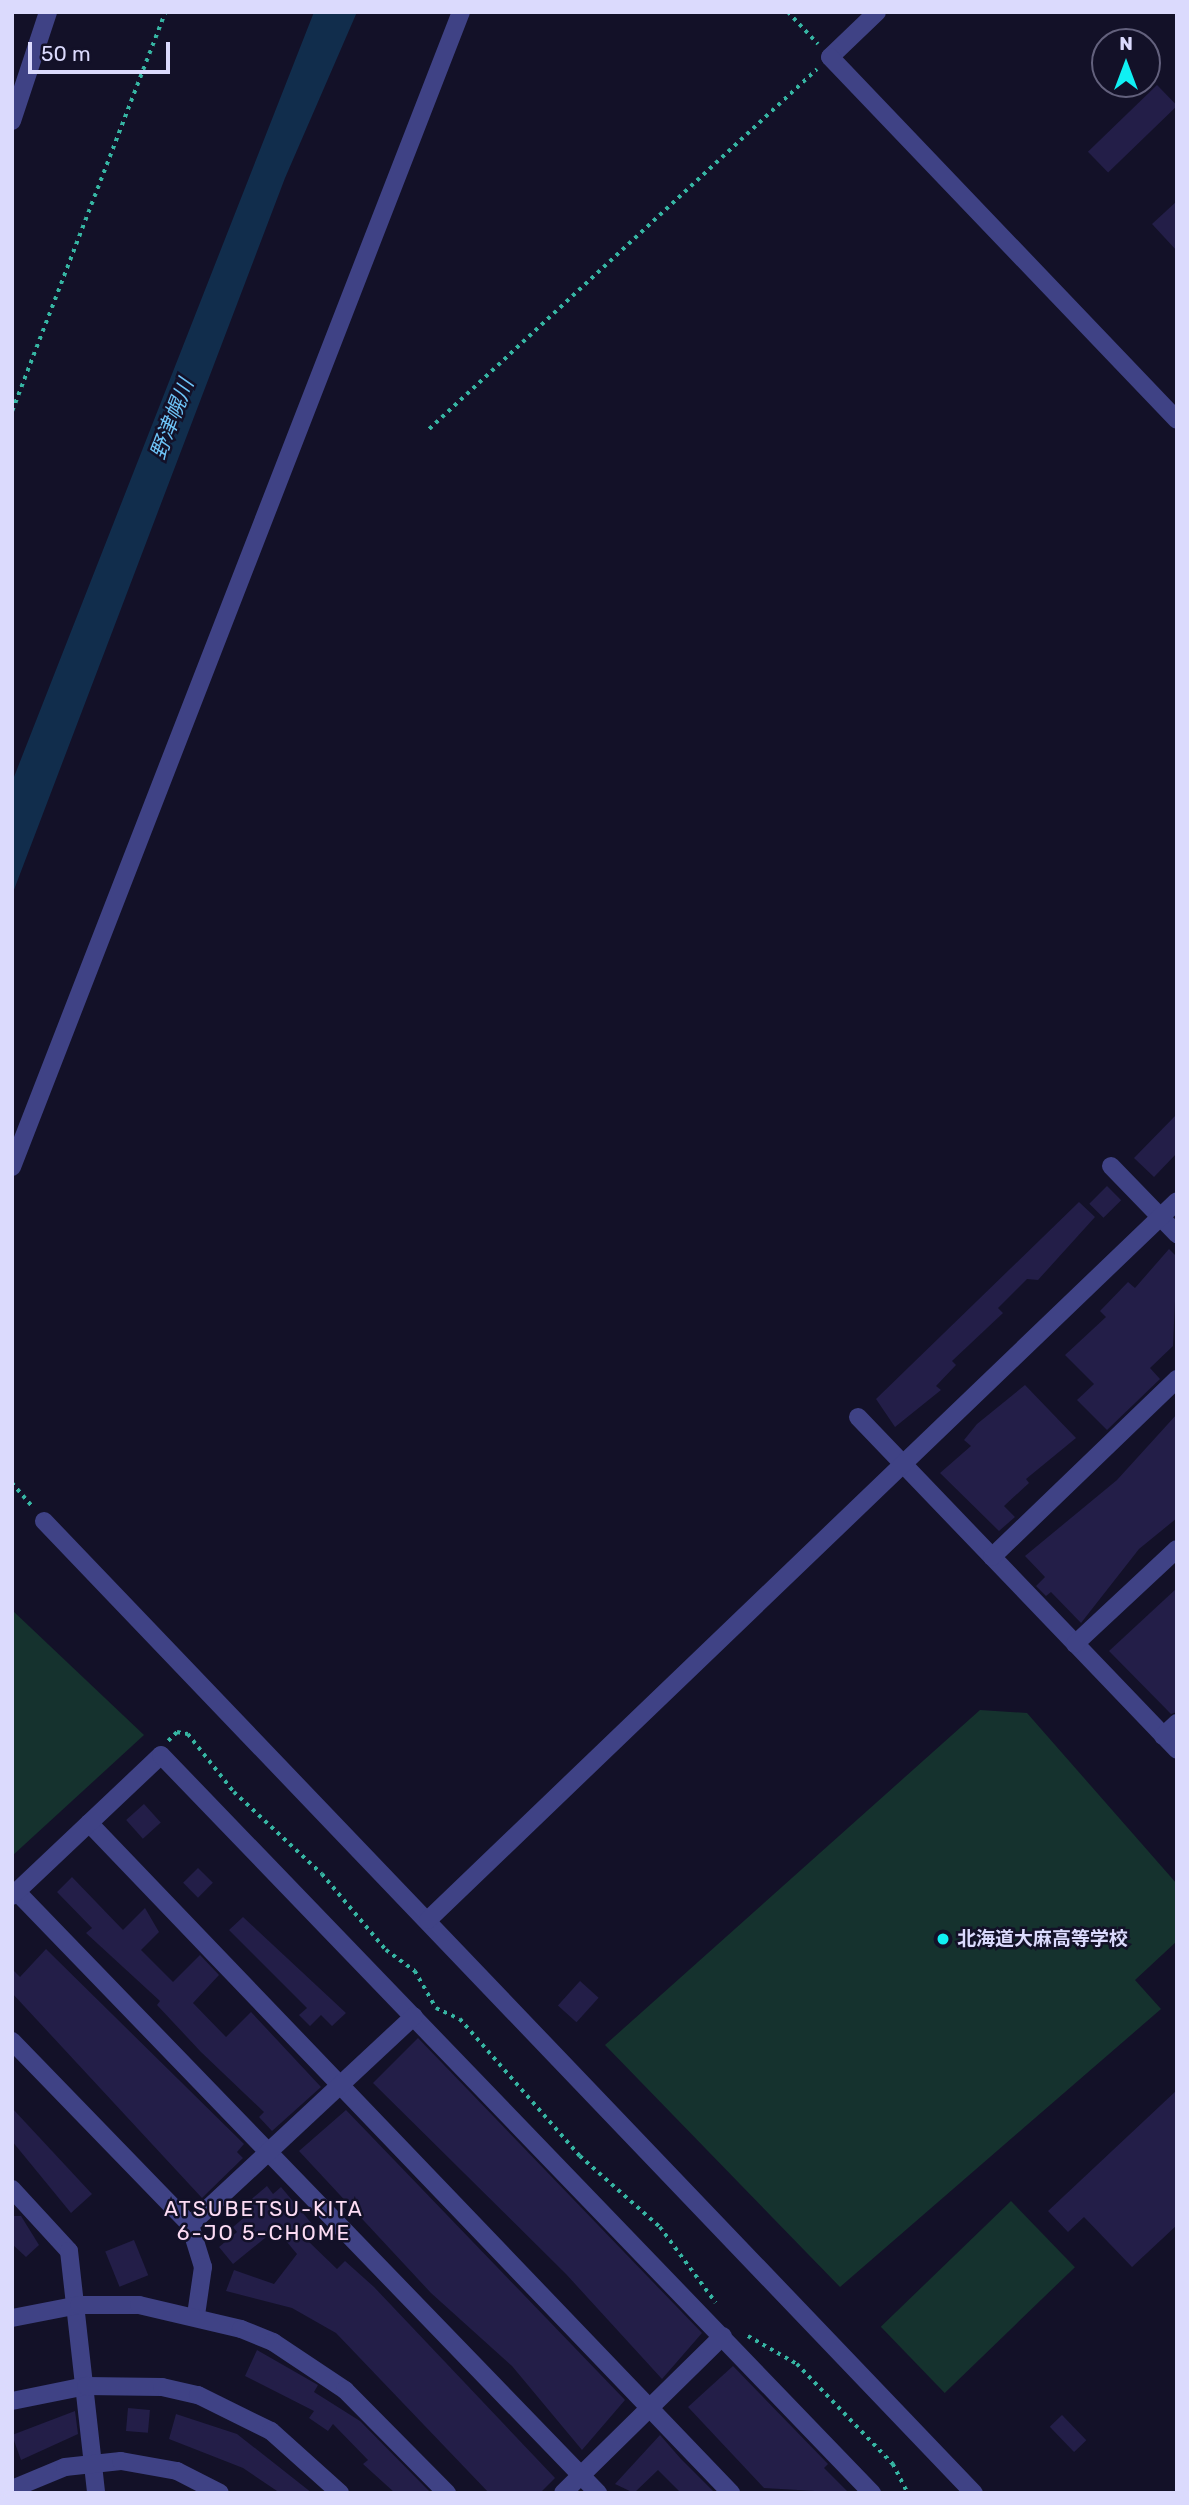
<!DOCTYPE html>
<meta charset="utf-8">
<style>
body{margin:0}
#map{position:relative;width:1189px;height:2505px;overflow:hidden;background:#131128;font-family:Rubik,"Noto Sans JP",sans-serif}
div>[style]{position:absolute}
.green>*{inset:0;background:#15322e;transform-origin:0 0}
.water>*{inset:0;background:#112d4c}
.building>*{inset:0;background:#231e48;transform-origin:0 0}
.path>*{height:3.5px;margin-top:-1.75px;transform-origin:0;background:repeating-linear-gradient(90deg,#36b5a3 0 3.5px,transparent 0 8.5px)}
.minor>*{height:18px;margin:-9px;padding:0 9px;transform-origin:9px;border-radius:9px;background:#3f4285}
.dots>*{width:19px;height:19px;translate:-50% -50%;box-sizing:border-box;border:4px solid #131128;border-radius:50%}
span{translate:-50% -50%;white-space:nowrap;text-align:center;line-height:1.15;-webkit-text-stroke:5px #131128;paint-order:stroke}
.poi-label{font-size:19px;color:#dbdafd;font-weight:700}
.left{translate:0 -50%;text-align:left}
.water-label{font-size:21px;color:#6ec4f8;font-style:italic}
.neighbourhood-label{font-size:21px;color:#fddcf4;letter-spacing:2px}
.frame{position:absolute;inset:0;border:14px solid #dbdafd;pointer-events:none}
.north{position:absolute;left:1091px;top:28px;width:70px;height:70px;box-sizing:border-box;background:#131128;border:2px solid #63617d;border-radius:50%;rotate:0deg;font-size:19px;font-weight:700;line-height:28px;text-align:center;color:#dbdafd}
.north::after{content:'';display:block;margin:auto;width:24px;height:32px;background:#10f0f3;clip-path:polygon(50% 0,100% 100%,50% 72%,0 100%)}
.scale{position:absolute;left:28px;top:42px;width:142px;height:32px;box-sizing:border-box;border:4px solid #dbdafd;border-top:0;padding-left:9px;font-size:21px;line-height:24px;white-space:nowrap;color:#dbdafd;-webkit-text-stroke:5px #131128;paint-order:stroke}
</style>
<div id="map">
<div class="green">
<div style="clip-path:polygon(12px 1610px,144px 1735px,12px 1856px)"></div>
<div style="clip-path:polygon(980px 1710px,1027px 1713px,1177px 1884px,1177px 1941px,1135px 1980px,1161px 2009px,840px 2287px,605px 2045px)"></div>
<div style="left:1011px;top:2201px;width:92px;height:181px;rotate:46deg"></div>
</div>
<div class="water">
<div style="clip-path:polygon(314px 12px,357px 12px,285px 178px,12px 895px,12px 782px)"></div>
</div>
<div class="building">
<div style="left:1157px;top:85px;width:29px;height:96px;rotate:46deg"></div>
<div style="clip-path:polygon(1177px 201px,1177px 251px,1152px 224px)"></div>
<div style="clip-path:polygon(1177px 1114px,1177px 1153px,1154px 1177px,1134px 1158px)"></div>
<div style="left:1107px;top:1186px;width:20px;height:25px;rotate:45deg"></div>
<div style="clip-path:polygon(1079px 1202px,1095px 1217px,1038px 1280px,1027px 1279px,998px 1308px,1003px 1313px,952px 1361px,956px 1365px,936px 1386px,941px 1390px,895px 1427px,876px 1399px)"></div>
<div style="clip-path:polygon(1169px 1249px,1177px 1257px,1173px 1346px,1150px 1368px,1160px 1379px,1107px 1430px,1077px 1400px,1094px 1384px,1065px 1355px,1106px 1317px,1100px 1311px,1128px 1282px,1135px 1288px)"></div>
<div style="clip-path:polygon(1025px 1385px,1076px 1438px,1026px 1479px,1029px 1483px,1004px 1506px,1015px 1517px,999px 1531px,940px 1473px,971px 1446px,964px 1440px,977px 1424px)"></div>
<div style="clip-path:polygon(1177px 1414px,1177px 1518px,1139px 1549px,1081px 1623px,1051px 1592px,1046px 1596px,1036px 1586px,1045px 1577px,1025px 1556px,1117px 1480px)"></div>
<div style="clip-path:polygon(1177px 1588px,1177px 1712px,1171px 1714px,1109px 1651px)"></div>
<div style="left:144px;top:1804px;width:25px;height:24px;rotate:48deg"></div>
<div style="left:198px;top:1868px;width:21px;height:21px;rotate:45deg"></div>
<div style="clip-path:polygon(72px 1877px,123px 1930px,145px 1908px,159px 1932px,141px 1950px,173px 1982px,200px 1955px,219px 1975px,193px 2003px,226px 2037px,251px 2012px,321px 2087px,272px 2131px,259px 2117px,264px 2112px,201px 2052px,157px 2005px,160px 2001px,86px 1933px,92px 1928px,57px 1892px)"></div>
<div style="clip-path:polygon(243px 1917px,346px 2013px,332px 2026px,321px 2015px,310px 2026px,299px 2015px,307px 2008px,229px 1930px)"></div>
<div style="clip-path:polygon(46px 1949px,244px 2144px,237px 2152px,243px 2158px,202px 2198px,12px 1993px,12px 1969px,20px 1977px)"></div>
<div style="left:580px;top:1981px;width:25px;height:33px;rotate:42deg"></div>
<div style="clip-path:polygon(418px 2038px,702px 2333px,662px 2379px,566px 2274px,373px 2083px)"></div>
<div style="clip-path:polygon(1177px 2090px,1177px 2225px,1132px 2267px,1084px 2217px,1068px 2232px,1048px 2211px)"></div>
<div style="clip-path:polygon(12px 2108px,92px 2194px,71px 2213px,12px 2141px)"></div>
<div style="clip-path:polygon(346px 2110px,625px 2400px,582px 2450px,512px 2366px,431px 2293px,299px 2151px)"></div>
<div style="clip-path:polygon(267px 2186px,273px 2194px,281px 2187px,318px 2231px,307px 2240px,337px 2269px,345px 2261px,374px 2287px,555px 2478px,540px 2493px,489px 2493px,336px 2333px,292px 2308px,226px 2291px,234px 2270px,274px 2284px,297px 2254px,276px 2229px,233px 2264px,219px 2247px,237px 2232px,233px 2227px,253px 2210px,247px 2203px)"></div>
<div style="clip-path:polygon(12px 2216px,21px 2216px,39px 2245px,26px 2257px,12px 2244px)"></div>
<div style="left:134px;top:2240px;width:38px;height:31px;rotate:68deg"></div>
<div style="clip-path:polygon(257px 2350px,318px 2385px,314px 2392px,360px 2421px,431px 2493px,395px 2493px,363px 2464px,368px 2460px,333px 2424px,328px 2431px,309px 2418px,314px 2411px,245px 2376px)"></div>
<div style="clip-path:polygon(733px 2366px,828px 2464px,824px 2468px,849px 2493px,764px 2488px,688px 2407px)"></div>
<div style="left:128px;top:2408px;width:22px;height:23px;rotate:5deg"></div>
<div style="clip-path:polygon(75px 2411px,78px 2434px,21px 2460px,12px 2435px)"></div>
<div style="clip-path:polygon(176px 2414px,237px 2434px,312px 2493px,280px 2493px,243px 2468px,169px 2439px)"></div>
<div style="left:1062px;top:2415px;width:35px;height:17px;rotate:46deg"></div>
<div style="clip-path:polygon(660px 2435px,681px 2459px,715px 2493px,681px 2493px,658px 2470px,634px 2493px,615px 2484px)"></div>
</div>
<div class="path">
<div style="left:788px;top:12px;width:44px;rotate:46.8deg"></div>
<div style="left:12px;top:411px;width:427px;rotate:-69deg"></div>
<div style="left:429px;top:429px;width:529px;rotate:-42.86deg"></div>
<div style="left:12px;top:1483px;width:33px;rotate:49deg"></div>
<div style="left:168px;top:1741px;width:13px;rotate:-45deg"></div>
<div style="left:177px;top:1732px;width:11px;rotate:10deg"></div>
<div style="left:188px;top:1734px;width:74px;rotate:51.6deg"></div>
<div style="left:234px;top:1792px;width:120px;rotate:43deg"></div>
<div style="left:322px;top:1874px;width:99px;rotate:49.9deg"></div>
<div style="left:386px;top:1950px;width:36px;rotate:36deg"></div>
<div style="left:415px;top:1971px;width:43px;rotate:60.4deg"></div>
<div style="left:436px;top:2008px;width:26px;rotate:25deg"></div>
<div style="left:460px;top:2019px;width:182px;rotate:48.8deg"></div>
<div style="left:580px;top:2156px;width:107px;rotate:41.6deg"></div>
<div style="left:660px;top:2227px;width:94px;rotate:53.6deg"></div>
<div style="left:748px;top:2336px;width:56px;rotate:29.7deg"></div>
<div style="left:797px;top:2364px;width:139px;rotate:46.2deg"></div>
<div style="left:893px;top:2464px;width:33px;rotate:63deg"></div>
</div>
<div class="minor">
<div style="left:877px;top:12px;width:65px;rotate:136.2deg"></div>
<div style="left:830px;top:57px;width:502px;rotate:46.29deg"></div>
<div style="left:12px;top:121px;width:115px;rotate:-71.7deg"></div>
<div style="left:1111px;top:1166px;width:95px;rotate:45.9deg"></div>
<div style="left:12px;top:1167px;width:1239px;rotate:-68.76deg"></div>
<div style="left:858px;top:1417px;width:461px;rotate:46.2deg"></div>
<div style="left:44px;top:1521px;width:1345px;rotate:46.27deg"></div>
<div style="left:992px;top:1557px;width:257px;rotate:-43.9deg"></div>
<div style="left:1075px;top:1644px;width:139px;rotate:-43deg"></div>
<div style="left:1163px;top:1736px;width:19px;rotate:-43deg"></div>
<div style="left:89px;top:1823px;width:928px;rotate:46.22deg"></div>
<div style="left:17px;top:1892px;width:836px;rotate:45.97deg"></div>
<div style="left:12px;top:1896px;width:205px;rotate:-43.4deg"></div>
<div style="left:161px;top:1755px;width:1025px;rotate:46.07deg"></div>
<div style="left:428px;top:1920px;width:1038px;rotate:-43.83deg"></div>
<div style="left:12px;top:2041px;width:256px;rotate:45.9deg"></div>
<div style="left:190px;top:2225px;width:44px;rotate:72.8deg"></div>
<div style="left:203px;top:2267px;width:49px;rotate:98.3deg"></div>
<div style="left:12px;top:2189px;width:84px;rotate:47.4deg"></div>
<div style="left:69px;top:2251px;width:244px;rotate:83.6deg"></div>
<div style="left:190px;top:2225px;width:306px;rotate:-43deg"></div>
<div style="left:12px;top:2318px;width:68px;rotate:-11deg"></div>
<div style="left:79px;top:2305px;width:60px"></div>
<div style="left:139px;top:2305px;width:105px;rotate:13.2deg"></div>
<div style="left:241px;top:2329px;width:35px;rotate:22deg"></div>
<div style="left:273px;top:2342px;width:87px;rotate:33.7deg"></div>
<div style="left:345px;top:2390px;width:145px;rotate:45.3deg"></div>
<div style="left:12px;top:2401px;width:76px;rotate:-11.5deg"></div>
<div style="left:86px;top:2386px;width:76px;rotate:0.8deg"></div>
<div style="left:162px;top:2387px;width:37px;rotate:13deg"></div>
<div style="left:198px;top:2395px;width:81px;rotate:26.3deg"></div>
<div style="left:271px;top:2431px;width:93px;rotate:41.9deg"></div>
<div style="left:12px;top:2489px;width:57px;rotate:-22.5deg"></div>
<div style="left:65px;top:2467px;width:56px;rotate:-6.1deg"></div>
<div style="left:121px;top:2461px;width:57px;rotate:10.1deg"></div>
<div style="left:177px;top:2471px;width:48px;rotate:27.1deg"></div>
<div style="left:563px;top:2493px;width:224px;rotate:-44.5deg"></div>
</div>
<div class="dots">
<div style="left:943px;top:1939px;background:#10f0f3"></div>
</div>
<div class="poi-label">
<span class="left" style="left:957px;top:1939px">北海道大麻高等学校</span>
</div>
<div class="water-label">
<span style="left:172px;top:419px;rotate:-69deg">野津幌川</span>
</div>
<div class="neighbourhood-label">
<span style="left:264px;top:2221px">ATSUBETSU-KITA<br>6-JO 5-CHOME</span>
</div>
<div class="frame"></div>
<div class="north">N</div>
<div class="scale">50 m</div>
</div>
